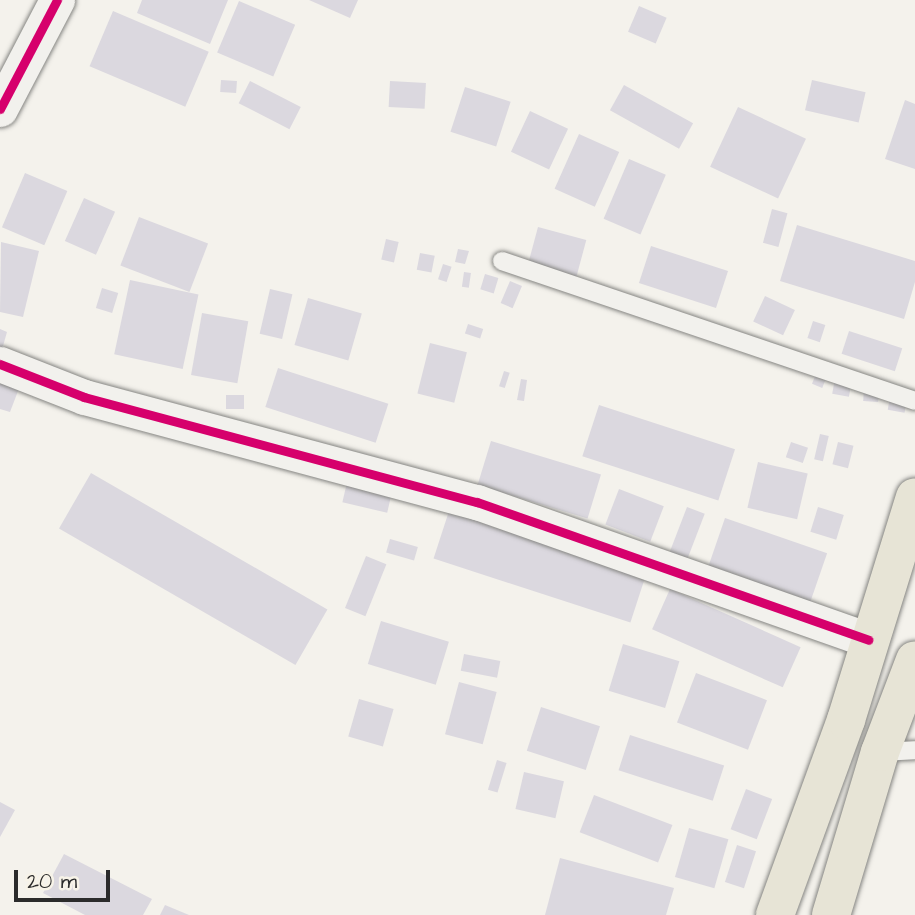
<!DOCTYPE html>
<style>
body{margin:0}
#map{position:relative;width:915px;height:915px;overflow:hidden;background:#f4f2ec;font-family:"Architects Daughter",sans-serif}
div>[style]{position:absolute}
.building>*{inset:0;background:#dbd8df;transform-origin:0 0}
.roads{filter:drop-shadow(0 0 2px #858582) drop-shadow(0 0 2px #858582)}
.service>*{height:18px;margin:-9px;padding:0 9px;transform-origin:9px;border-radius:9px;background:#f2f1ed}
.minor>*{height:35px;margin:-17.5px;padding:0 17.5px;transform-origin:17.5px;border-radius:17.5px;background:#f2f1ed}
.primary>*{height:38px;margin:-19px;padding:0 19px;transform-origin:19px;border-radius:19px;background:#e7e4d6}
.cycleway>*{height:9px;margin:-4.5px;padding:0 4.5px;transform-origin:4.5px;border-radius:4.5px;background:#d6006c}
span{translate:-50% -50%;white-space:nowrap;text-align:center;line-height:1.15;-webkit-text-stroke:5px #f7f3e8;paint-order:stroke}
.scale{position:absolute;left:14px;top:870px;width:96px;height:32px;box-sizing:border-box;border:4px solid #2b2b2b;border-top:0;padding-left:9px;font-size:21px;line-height:24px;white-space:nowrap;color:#2b2b2b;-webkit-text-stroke:5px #f7f3e8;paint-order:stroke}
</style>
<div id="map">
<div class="building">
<div style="clip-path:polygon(142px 0,228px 0,210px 44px,137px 13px)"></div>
<div style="clip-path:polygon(309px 0,358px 0,350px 18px)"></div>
<div style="left:239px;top:1px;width:61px;height:56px;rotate:23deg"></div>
<div style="left:639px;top:6px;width:30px;height:28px;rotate:23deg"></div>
<div style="left:113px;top:11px;width:104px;height:60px;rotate:23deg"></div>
<div style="left:221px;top:80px;width:16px;height:12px;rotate:4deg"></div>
<div style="left:812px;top:80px;width:55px;height:31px;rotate:13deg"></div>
<div style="left:250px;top:81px;width:57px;height:25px;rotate:27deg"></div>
<div style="left:390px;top:81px;width:36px;height:26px;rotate:3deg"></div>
<div style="left:624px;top:85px;width:79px;height:29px;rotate:29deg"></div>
<div style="left:465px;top:87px;width:48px;height:47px;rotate:18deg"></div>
<div style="clip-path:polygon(905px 100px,915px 104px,915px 169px,885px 159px)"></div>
<div style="left:738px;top:107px;width:75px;height:66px;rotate:25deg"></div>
<div style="left:530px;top:111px;width:42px;height:45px;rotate:25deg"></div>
<div style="left:579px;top:134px;width:44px;height:60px;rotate:24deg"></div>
<div style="left:629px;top:159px;width:40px;height:65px;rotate:23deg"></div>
<div style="left:25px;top:173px;width:46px;height:59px;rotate:23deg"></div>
<div style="left:84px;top:198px;width:34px;height:47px;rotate:24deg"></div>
<div style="left:772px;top:209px;width:16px;height:35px;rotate:15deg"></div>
<div style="left:139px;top:217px;width:74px;height:52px;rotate:21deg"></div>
<div style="clip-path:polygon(797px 225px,915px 261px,915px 282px,904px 319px,780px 281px)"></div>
<div style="left:538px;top:227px;width:50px;height:39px;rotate:15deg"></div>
<div style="left:386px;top:239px;width:13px;height:21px;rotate:13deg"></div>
<div style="clip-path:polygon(1px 242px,39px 251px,23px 317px,0 312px)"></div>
<div style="left:651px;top:246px;width:81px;height:39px;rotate:18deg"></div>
<div style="clip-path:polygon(458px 249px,469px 251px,465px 264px,455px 262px)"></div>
<div style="left:420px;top:253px;width:15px;height:17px;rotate:11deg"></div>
<div style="left:443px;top:264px;width:9px;height:16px;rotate:18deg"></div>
<div style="left:464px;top:272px;width:7px;height:15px;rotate:8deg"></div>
<div style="left:485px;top:274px;width:14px;height:16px;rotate:17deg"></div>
<div style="left:130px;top:280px;width:70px;height:76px;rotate:12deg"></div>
<div style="left:510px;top:281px;width:13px;height:24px;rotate:23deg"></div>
<div style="left:102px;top:288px;width:17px;height:21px;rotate:17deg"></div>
<div style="left:270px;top:289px;width:23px;height:46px;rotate:13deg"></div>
<div style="left:765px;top:296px;width:33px;height:28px;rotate:25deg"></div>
<div style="left:308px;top:298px;width:56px;height:49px;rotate:16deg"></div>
<div style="left:202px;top:313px;width:47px;height:63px;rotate:10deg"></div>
<div style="left:813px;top:321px;width:13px;height:18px;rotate:18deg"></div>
<div style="left:468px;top:324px;width:16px;height:10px;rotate:18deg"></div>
<div style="clip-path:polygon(0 329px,7px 332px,1px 353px,0 353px)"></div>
<div style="left:849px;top:331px;width:56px;height:24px;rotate:18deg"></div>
<div style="left:430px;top:343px;width:38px;height:52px;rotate:14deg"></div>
<div style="left:278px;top:368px;width:116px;height:41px;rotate:18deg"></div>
<div style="left:818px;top:369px;width:11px;height:16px;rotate:22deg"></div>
<div style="clip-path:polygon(0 370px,23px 378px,10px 412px,0 409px)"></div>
<div style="left:504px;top:371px;width:6px;height:16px;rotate:18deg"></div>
<div style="left:835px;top:378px;width:17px;height:16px;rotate:10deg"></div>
<div style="clip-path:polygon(521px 379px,527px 380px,524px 401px,517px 400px)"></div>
<div style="left:864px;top:389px;width:15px;height:12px;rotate:4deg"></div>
<div style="left:226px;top:395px;width:18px;height:14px"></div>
<div style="left:890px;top:397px;width:17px;height:13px;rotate:10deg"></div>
<div style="left:599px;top:405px;width:143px;height:54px;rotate:18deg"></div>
<div style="left:820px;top:434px;width:9px;height:26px;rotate:13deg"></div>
<div style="left:491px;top:441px;width:115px;height:46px;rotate:17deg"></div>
<div style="left:791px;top:442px;width:18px;height:16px;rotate:19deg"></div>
<div style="left:838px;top:442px;width:16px;height:23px;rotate:14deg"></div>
<div style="left:758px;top:462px;width:51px;height:47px;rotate:13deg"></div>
<div style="left:91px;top:473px;width:273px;height:64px;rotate:30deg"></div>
<div style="left:348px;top:478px;width:46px;height:25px;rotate:13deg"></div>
<div style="left:619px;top:489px;width:48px;height:38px;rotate:21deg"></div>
<div style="left:687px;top:507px;width:19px;height:56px;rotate:21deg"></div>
<div style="left:818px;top:507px;width:27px;height:26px;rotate:17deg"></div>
<div style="left:449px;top:511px;width:207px;height:50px;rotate:18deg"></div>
<div style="left:725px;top:518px;width:108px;height:52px;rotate:19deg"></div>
<div style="left:390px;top:539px;width:29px;height:14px;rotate:16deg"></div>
<div style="left:366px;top:556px;width:22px;height:56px;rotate:22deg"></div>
<div style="left:670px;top:589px;width:143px;height:44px;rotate:24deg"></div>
<div style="left:381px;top:621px;width:71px;height:45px;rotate:17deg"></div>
<div style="left:623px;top:644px;width:59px;height:49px;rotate:17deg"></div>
<div style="left:464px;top:654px;width:37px;height:17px;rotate:11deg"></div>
<div style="left:696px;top:673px;width:76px;height:53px;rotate:21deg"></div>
<div style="left:459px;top:682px;width:39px;height:54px;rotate:15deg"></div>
<div style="left:359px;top:699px;width:36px;height:39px;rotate:16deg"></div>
<div style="left:541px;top:707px;width:62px;height:46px;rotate:18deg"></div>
<div style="left:630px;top:735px;width:99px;height:37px;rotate:18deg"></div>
<div style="left:497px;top:760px;width:10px;height:31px;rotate:17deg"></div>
<div style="left:524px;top:772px;width:41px;height:38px;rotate:13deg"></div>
<div style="left:746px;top:789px;width:28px;height:43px;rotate:21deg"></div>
<div style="left:594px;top:795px;width:84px;height:40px;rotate:21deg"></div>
<div style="clip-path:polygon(0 802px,15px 810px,0 837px)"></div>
<div style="left:689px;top:828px;width:41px;height:51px;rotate:16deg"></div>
<div style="left:737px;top:845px;width:20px;height:39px;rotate:18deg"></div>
<div style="clip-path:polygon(64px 854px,152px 899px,143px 915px,85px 915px,43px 893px)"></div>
<div style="clip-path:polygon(560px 858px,674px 888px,666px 915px,545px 915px)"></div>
<div style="clip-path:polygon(165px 905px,189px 915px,160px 915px)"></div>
</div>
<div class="roads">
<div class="service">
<div style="left:502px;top:261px;width:436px;rotate:18.7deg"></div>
<div style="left:880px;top:752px;width:35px;rotate:-3deg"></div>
</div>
<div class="minor">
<div style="left:0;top:109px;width:123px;rotate:-62.4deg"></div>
<div style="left:0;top:364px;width:90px;rotate:21.4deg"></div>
<div style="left:84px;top:397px;width:407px;rotate:15deg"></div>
<div style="left:477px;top:502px;width:415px;rotate:19.4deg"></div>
</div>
<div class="primary">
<div style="left:775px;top:915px;width:208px;rotate:-70deg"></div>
<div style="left:846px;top:720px;width:233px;rotate:-72.8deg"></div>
<div style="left:831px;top:915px;width:170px;rotate:-73.3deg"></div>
<div style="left:880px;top:752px;width:98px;rotate:-69.2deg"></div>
</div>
</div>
<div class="cycleway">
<div style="left:0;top:109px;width:123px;rotate:-62.4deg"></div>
<div style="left:0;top:364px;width:90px;rotate:21.4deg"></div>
<div style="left:84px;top:397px;width:407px;rotate:15deg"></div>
<div style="left:477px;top:502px;width:415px;rotate:19.4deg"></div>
</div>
<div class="scale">20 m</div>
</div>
